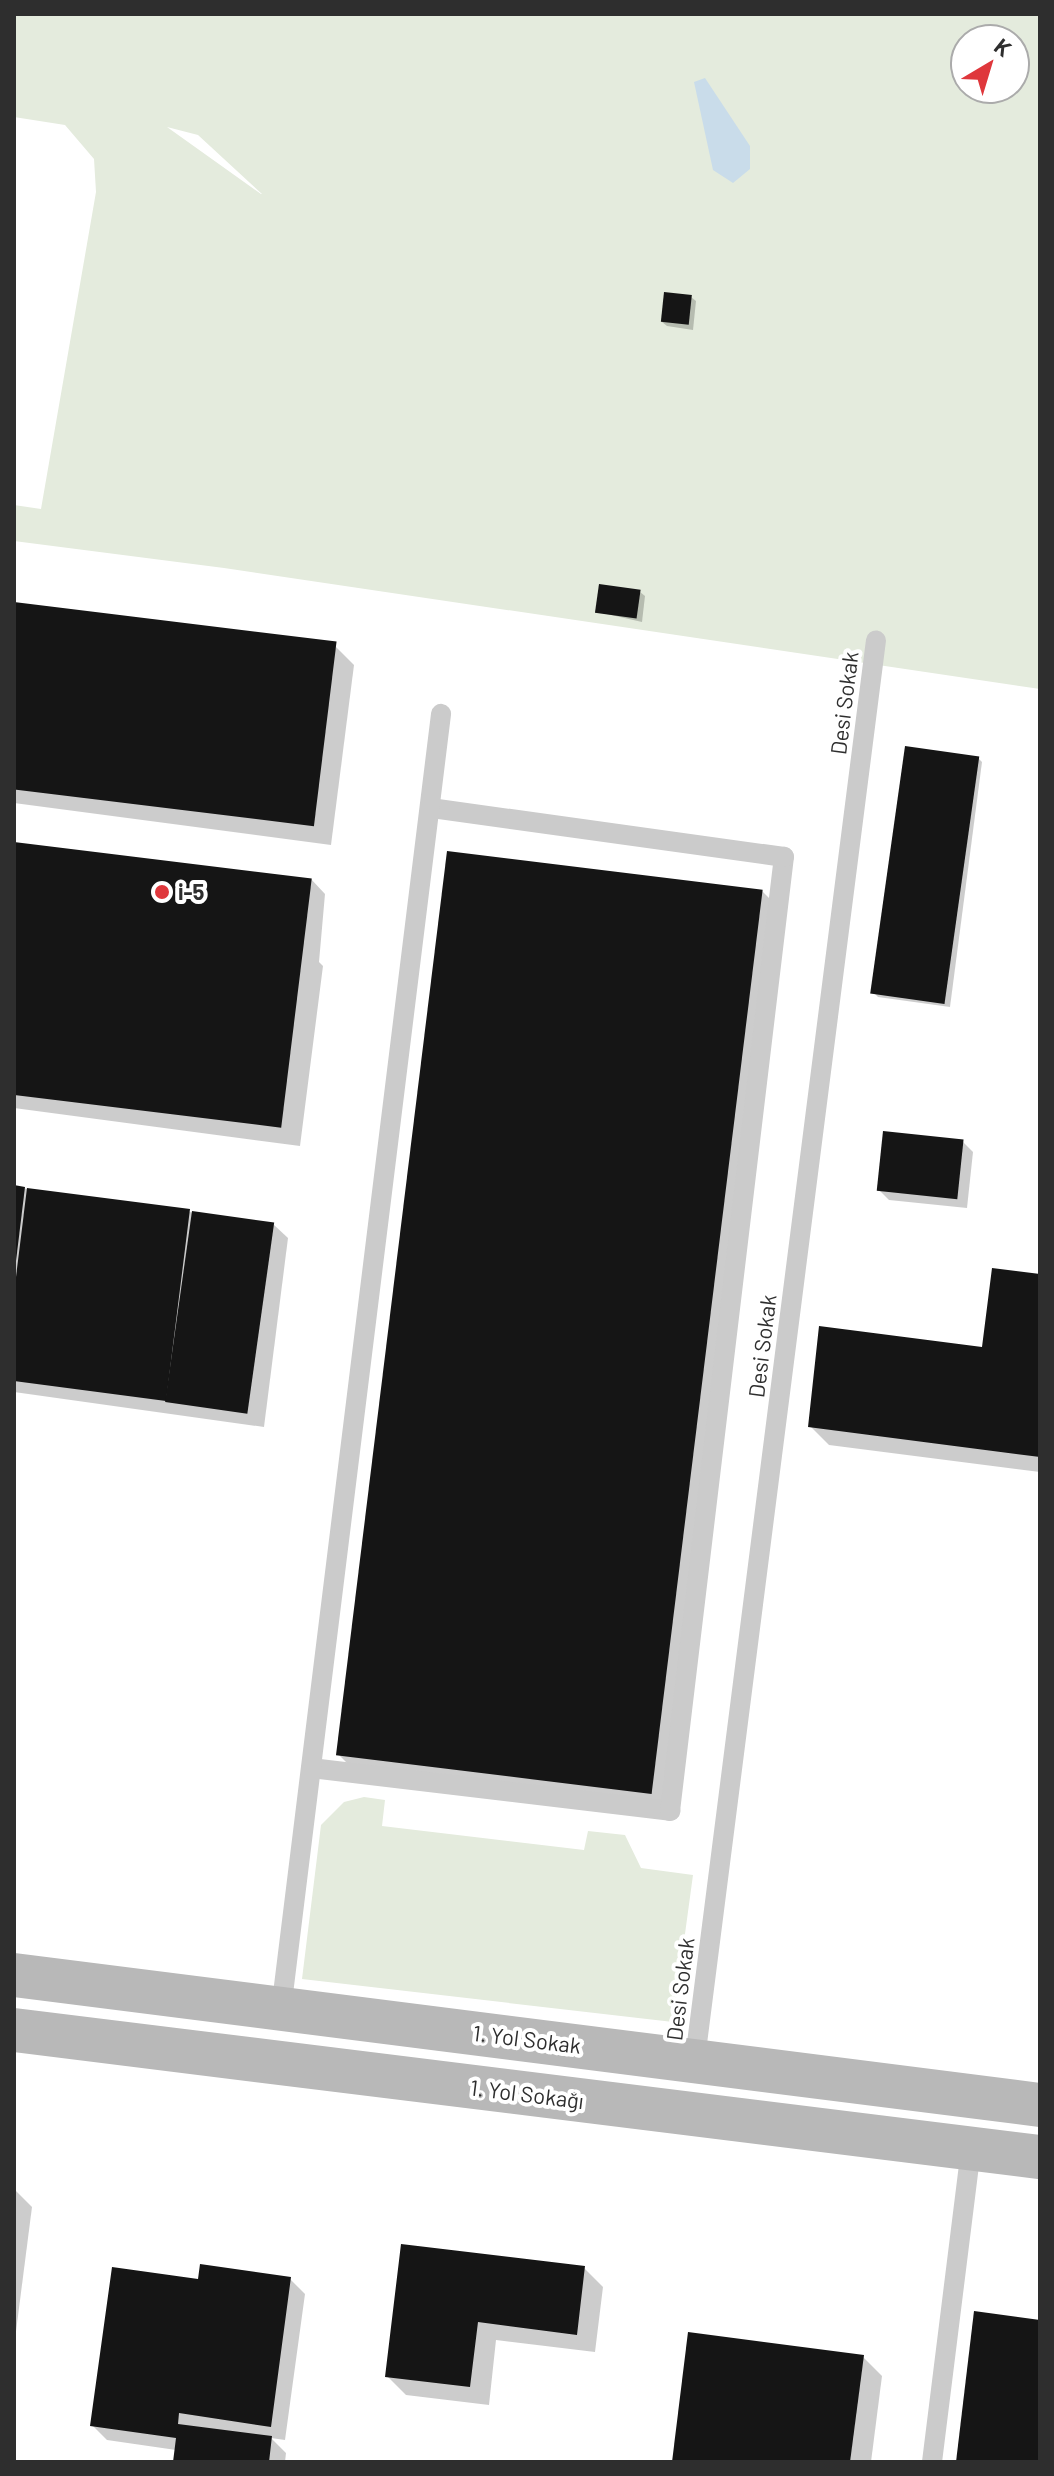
<!DOCTYPE html>
<meta charset="utf-8">
<style>
body{margin:0}
#map{position:relative;width:1054px;height:2476px;overflow:hidden;background:#fff;font-family:Barlow,sans-serif}
div>[style]{position:absolute}
.green>*{inset:0;background:#e4ebdd}
.water>*{inset:0;background:#c9dcea}
.shadow>*{inset:0;background:#0003}
.building>*{inset:0;background:#151515;transform-origin:0 0}
.lane>*{height:20px;margin:-10px;padding:0 10px;transform-origin:10px;border-radius:10px;background:#cbcbcb}
.secondary>*{height:44px;margin:-22px;padding:0 22px;transform-origin:22px;border-radius:22px;background:#b8b8b8}
.dots>*{width:22px;height:22px;translate:-50% -50%;box-sizing:border-box;border:4px solid #fff;border-radius:50%}
span{translate:-50% -50%;white-space:nowrap;text-align:center;line-height:1.15;-webkit-text-stroke:8px #fff;paint-order:stroke}
.street-label{font-size:22px;color:#2e2e2e}
.poi-label{font-size:22px;color:#2e2e2e;font-weight:700}
.left{translate:0 -50%;text-align:left}
.frame{position:absolute;inset:0;border:16px solid #2e2e2e;pointer-events:none}
.north{position:absolute;left:950px;top:24px;width:80px;height:80px;box-sizing:border-box;background:#fff;border:2px solid #ababab;border-radius:50%;rotate:38deg;font-size:22px;font-weight:700;line-height:32px;text-align:center;color:#2e2e2e}
.north::after{content:'';display:block;margin:auto;width:28px;height:36px;background:#df373c;clip-path:polygon(50% 0,100% 100%,50% 72%,0 100%)}
</style>
<div id="map">
<div class="green">
<div style="clip-path:polygon(evenodd,14px 14px,1040px 14px,1040px 689px,224px 568px,14px 541px,14px 505px,41px 509px,96px 192px,94px 159px,65px 125px,14px 117px,14px 14px,966px 40px,1014px 40px,1014px 88px,966px 88px,966px 40px,14px 14px,167px 127px,198px 135px,262px 194px,261px 194px,167px 127px)"></div>
<div style="clip-path:polygon(364px 1797px,385px 1800px,382px 1826px,584px 1850px,588px 1831px,625px 1835px,641px 1868px,693px 1875px,673px 2022px,302px 1979px,321px 1825px,344px 1802px)"></div>
</div>
<div class="water">
<div style="clip-path:polygon(705px 78px,750px 146px,750px 169px,733px 183px,713px 170px,694px 82px)"></div>
</div>
<div class="shadow">
<div style="clip-path:polygon(691px 297px,696px 301px,693px 330px,667px 326px,662px 322px)"></div>
<div style="clip-path:polygon(640px 592px,645px 596px,642px 622px,598px 612px)"></div>
<div style="clip-path:polygon(14px 604px,335px 646px,354px 665px,331px 845px,14px 803px)"></div>
<div style="clip-path:polygon(978px 758px,982px 762px,950px 1007px,878px 997px,874px 993px)"></div>
<div style="clip-path:polygon(14px 844px,311px 879px,325px 894px,319px 962px,323px 966px,300px 1146px,14px 1108px)"></div>
<div style="clip-path:polygon(762px 891px,781px 910px,670px 1808px,358px 1774px,339px 1755px)"></div>
<div style="clip-path:polygon(963px 1142px,973px 1152px,967px 1208px,889px 1200px,879px 1190px)"></div>
<div style="clip-path:polygon(14px 1187px,273px 1224px,288px 1238px,264px 1427px,14px 1392px)"></div>
<div style="clip-path:polygon(1040px 1276px,1040px 1472px,829px 1445px,810px 1426px,983px 1350px)"></div>
<div style="clip-path:polygon(14px 2189px,32px 2207px,14px 2347px)"></div>
<div style="clip-path:polygon(403px 2246px,584px 2268px,603px 2287px,595px 2352px,496px 2340px,489px 2405px,406px 2395px,387px 2376px)"></div>
<div style="clip-path:polygon(290px 2279px,305px 2294px,285px 2440px,271px 2438px,286px 2453px,285px 2462px,175px 2462px,176px 2450px,107px 2440px,92px 2425px,200px 2282px)"></div>
<div style="clip-path:polygon(863px 2357px,882px 2376px,871px 2462px,674px 2462px)"></div>
</div>
<div class="building">
<div style="left:664px;top:292px;width:28px;height:30px;rotate:6deg"></div>
<div style="left:599px;top:584px;width:42px;height:29px;rotate:8deg"></div>
<div style="left:14px;top:602px;width:325px;height:186px;rotate:7deg"></div>
<div style="left:905px;top:746px;width:75px;height:250px;rotate:8deg"></div>
<div style="left:14px;top:842px;width:300px;height:251px;rotate:7deg"></div>
<div style="left:447px;top:851px;width:318px;height:911px;rotate:7deg"></div>
<div style="left:883px;top:1131px;width:81px;height:60px;rotate:6deg"></div>
<div style="clip-path:polygon(14px 1185px,25px 1187px,16px 1261px,14px 1261px)"></div>
<div style="clip-path:polygon(27px 1188px,190px 1209px,166px 1401px,14px 1381px,14px 1293px)"></div>
<div style="left:192px;top:1211px;width:83px;height:193px;rotate:8deg"></div>
<div style="clip-path:polygon(992px 1268px,1040px 1274px,1040px 1457px,808px 1427px,819px 1326px,982px 1347px)"></div>
<div style="clip-path:polygon(401px 2244px,585px 2266px,577px 2335px,478px 2322px,470px 2387px,385px 2377px)"></div>
<div style="clip-path:polygon(200px 2264px,291px 2277px,271px 2427px,179px 2413px,178px 2424px,272px 2436px,269px 2462px,173px 2462px,176px 2438px,90px 2426px,112px 2267px,198px 2279px)"></div>
<div style="clip-path:polygon(974px 2311px,1040px 2320px,1040px 2462px,956px 2462px)"></div>
<div style="clip-path:polygon(688px 2332px,864px 2355px,850px 2462px,672px 2462px)"></div>
</div>
<div class="lane">
<div style="left:311px;top:1768px;width:362px;rotate:6.8deg"></div>
<div style="left:670px;top:1811px;width:961px;rotate:-83.19deg"></div>
<div style="left:784px;top:857px;width:357px;rotate:-172.1deg"></div>
<div style="left:281px;top:2010px;width:1306px;rotate:-82.96deg"></div>
<div style="left:695px;top:2059px;width:1430px;rotate:-82.73deg"></div>
<div style="left:932px;top:2462px;width:316px;rotate:-82.9deg"></div>
</div>
<div class="secondary">
<div style="left:14px;top:1975px;width:1034px;rotate:7.22deg"></div>
<div style="left:14px;top:2030px;width:1034px;rotate:7.06deg"></div>
</div>
<div class="dots">
<div style="left:162px;top:892px;background:#df373c"></div>
</div>
<div class="street-label">
<span style="left:844px;top:703px;rotate:-83deg">Desi Sokak</span>
<span style="left:762px;top:1346px;rotate:-83deg">Desi Sokak</span>
<span style="left:680px;top:1989px;rotate:-83deg">Desi Sokak</span>
<span style="left:527px;top:2039px;rotate:7deg">1. Yol Sokak</span>
<span style="left:527px;top:2094px;rotate:7deg">1. Yol Sokağı</span>
</div>
<div class="poi-label">
<span class="left" style="left:178px;top:892px">i-5</span>
</div>
<div class="frame"></div>
<div class="north">K</div>
</div>
